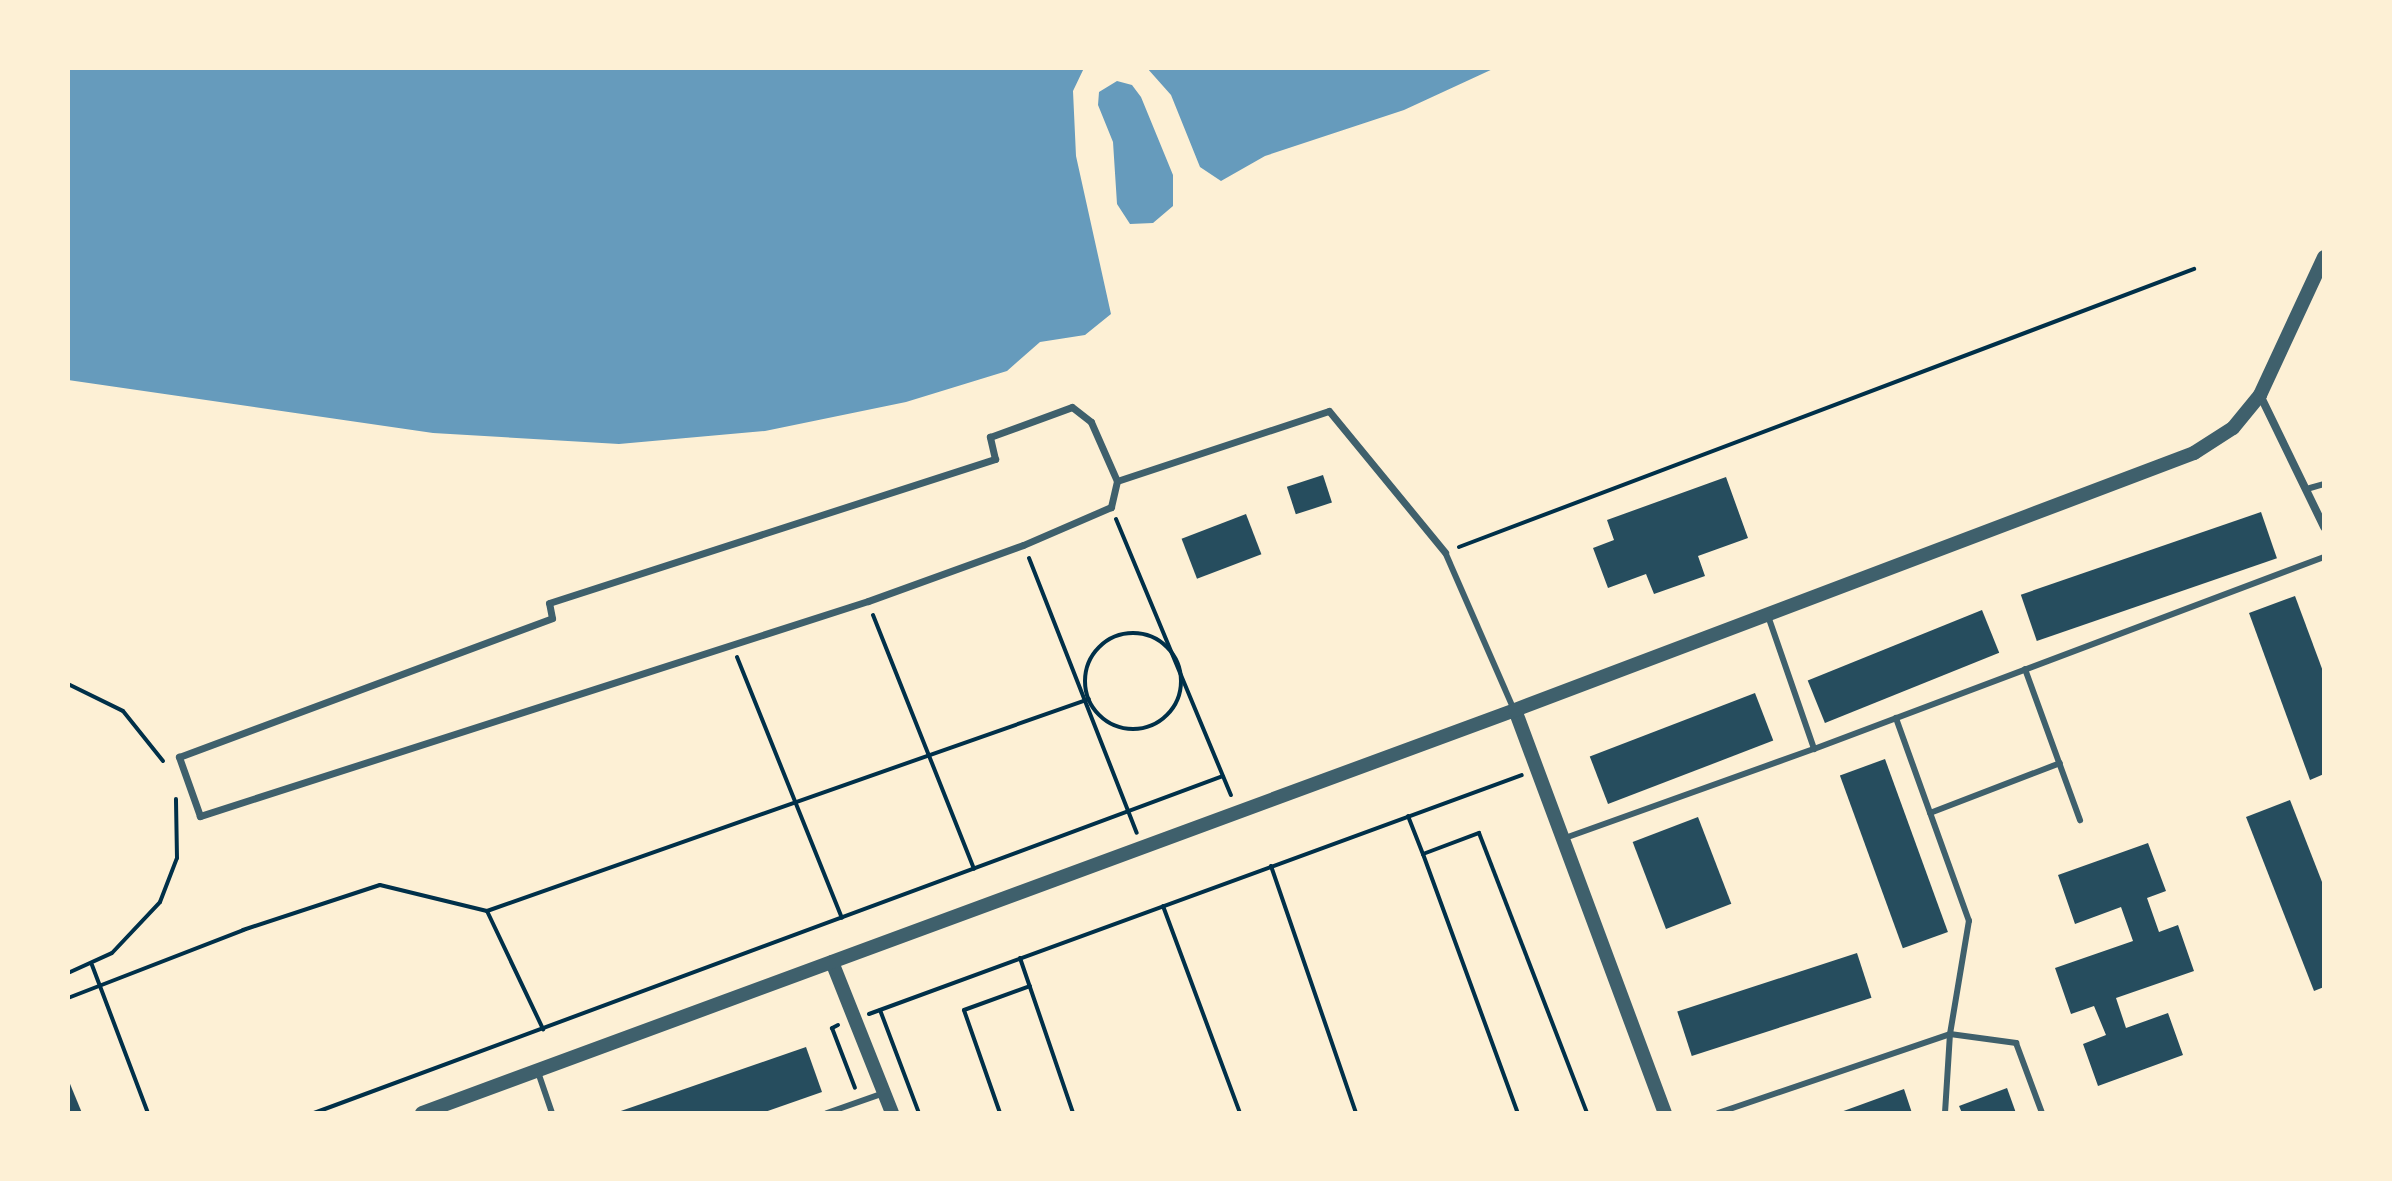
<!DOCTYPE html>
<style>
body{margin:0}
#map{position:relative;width:2392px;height:1181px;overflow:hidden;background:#fdf0d5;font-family:Manrope,sans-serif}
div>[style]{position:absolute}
.water>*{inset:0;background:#669bbc}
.building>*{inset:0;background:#264d5e;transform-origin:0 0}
.path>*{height:4px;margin:-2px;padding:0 2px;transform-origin:2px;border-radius:2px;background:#003049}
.path>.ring{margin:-2px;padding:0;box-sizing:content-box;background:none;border:4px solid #003049;border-radius:50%}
.service>*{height:6px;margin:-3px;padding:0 3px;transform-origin:3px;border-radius:3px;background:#3f606c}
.pedestrian>*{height:7px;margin:-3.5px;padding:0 3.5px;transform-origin:3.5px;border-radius:3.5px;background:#3f606c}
.minor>*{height:8px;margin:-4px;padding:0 4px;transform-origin:4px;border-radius:4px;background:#3f606c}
.tertiary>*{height:14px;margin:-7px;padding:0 7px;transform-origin:7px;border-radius:7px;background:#3f606c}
span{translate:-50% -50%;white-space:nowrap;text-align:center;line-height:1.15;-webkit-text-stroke:8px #fdf0d5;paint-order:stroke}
.frame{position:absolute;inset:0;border:70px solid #fdf0d5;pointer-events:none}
</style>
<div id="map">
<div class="water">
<div style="clip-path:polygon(68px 68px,1084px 68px,1073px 91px,1076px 156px,1111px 314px,1085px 335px,1040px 342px,1007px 371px,906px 402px,765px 431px,619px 444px,433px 433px,68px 380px)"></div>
<div style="clip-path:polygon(1147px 68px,1495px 68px,1404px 110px,1265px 156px,1221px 181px,1200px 167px,1171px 95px)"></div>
<div style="clip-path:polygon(1117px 81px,1132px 85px,1141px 97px,1173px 175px,1173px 206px,1153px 223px,1130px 224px,1117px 204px,1113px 142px,1098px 105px,1099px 92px)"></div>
</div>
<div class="building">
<div style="left:1323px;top:475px;width:29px;height:38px;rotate:72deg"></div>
<div style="clip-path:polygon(1726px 477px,1748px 538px,1698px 556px,1705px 576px,1654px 594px,1646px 574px,1608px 588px,1593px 548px,1614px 540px,1607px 520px)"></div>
<div style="left:2261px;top:512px;width:49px;height:254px;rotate:71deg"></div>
<div style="left:1246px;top:514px;width:43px;height:69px;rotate:69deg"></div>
<div style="clip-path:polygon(2295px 596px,2324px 674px,2324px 774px,2310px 780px,2249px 613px)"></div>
<div style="left:1982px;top:610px;width:46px;height:188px;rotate:68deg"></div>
<div style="left:1755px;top:693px;width:51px;height:177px;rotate:69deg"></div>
<div style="left:1885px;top:759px;width:184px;height:48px;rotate:70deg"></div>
<div style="clip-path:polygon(2290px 800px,2324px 887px,2324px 987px,2314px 991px,2246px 817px)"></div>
<div style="left:1698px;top:817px;width:93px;height:70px;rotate:69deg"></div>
<div style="clip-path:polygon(2148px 843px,2166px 891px,2147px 898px,2159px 932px,2178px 925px,2194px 971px,2116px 998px,2126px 1028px,2168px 1013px,2183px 1055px,2098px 1086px,2083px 1044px,2106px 1035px,2094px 1006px,2071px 1014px,2055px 968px,2133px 941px,2121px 907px,2075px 924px,2058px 875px)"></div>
<div style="left:1857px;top:953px;width:47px;height:189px;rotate:72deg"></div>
<div style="clip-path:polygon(806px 1047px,822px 1092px,762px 1113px,615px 1113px)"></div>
<div style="clip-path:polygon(68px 1079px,82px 1113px,68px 1113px)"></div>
<div style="clip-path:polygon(2007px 1088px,2016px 1113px,1962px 1113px,1959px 1106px)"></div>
<div style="clip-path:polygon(1904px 1089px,1912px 1113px,1838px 1113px)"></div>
</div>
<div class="path">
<div style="left:1116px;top:519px;width:299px;rotate:67.4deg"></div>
<div style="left:1459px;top:547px;width:786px;rotate:-20.72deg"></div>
<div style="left:1029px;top:558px;width:295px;rotate:68.6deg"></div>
<div style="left:873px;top:615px;width:273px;rotate:68.3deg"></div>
<div class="ring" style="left:1085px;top:633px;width:92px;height:92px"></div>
<div style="left:737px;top:657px;width:281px;rotate:68.1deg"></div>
<div style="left:68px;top:684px;width:61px;rotate:26.1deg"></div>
<div style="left:123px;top:711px;width:64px;rotate:51.3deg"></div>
<div style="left:1408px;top:816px;width:41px;rotate:68.5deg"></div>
<div style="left:1423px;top:854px;width:60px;rotate:-20.6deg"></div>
<div style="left:1479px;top:833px;width:300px;rotate:68.9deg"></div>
<div style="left:1423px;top:854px;width:276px;rotate:69.9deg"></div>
<div style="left:1271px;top:866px;width:261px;rotate:71deg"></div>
<div style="left:1163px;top:906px;width:221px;rotate:69.6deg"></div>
<div style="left:487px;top:911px;width:131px;rotate:64.6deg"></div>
<div style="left:1020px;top:958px;width:164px;rotate:71.1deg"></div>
<div style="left:92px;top:965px;width:158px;rotate:69.3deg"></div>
<div style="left:68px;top:973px;width:48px;rotate:-24.4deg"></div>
<div style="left:112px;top:953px;width:70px;rotate:-46.7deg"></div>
<div style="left:160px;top:902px;width:47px;rotate:-68.9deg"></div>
<div style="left:177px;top:858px;width:59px;rotate:-91deg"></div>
<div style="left:68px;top:998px;width:188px;rotate:-21.2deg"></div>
<div style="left:243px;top:930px;width:144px;rotate:-18.2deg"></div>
<div style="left:380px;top:885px;width:110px;rotate:13.7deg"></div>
<div style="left:487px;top:911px;width:638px;rotate:-19.4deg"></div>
<div style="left:880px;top:1010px;width:110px;rotate:69.3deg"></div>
<div style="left:869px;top:1014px;width:695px;rotate:-20.1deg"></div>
<div style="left:838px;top:1025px;width:7px;rotate:153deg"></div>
<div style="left:832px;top:1028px;width:64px;rotate:69deg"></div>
<div style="left:314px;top:1113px;width:969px;rotate:-20.34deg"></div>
<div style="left:1000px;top:1113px;width:109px;rotate:-109.3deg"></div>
<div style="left:964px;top:1010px;width:70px;rotate:-20deg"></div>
</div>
<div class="service">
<div style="left:2310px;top:488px;width:15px;rotate:-16deg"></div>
<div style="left:1445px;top:552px;width:172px;rotate:66.4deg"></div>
<div style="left:1767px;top:613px;width:144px;rotate:70.9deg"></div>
<div style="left:1814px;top:749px;width:545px;rotate:-20.63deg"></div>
<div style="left:2025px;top:669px;width:161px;rotate:70deg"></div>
<div style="left:1930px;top:813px;width:139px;rotate:-21deg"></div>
<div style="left:1565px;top:838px;width:264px;rotate:-19.7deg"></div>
<div style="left:538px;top:1072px;width:43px;rotate:71.1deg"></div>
<div style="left:827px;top:1113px;width:60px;rotate:-19.3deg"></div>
<div style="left:1718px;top:1113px;width:245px;rotate:-18.8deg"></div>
<div style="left:1950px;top:1034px;width:115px;rotate:-80.5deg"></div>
<div style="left:1969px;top:921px;width:216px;rotate:-109.8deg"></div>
<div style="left:1945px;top:1113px;width:79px;rotate:-86.4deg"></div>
<div style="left:1950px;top:1034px;width:67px;rotate:7.8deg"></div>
<div style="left:2016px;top:1043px;width:75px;rotate:69.6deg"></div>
</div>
<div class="pedestrian">
<div style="left:1117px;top:481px;width:27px;rotate:103deg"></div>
<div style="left:1111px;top:507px;width:96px;rotate:156.6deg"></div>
<div style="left:1023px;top:545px;width:165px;rotate:160.1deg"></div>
<div style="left:868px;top:601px;width:702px;rotate:162.16deg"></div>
<div style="left:200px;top:816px;width:63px;rotate:-109.6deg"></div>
<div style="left:179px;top:757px;width:398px;rotate:-20.4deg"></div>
<div style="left:552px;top:618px;width:15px;rotate:-101deg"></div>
<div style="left:549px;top:603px;width:469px;rotate:-17.9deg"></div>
<div style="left:995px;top:459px;width:23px;rotate:-103deg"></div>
<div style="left:990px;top:437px;width:87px;rotate:-20.1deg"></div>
<div style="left:1072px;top:407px;width:24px;rotate:38deg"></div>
<div style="left:1091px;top:422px;width:64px;rotate:66.2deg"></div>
<div style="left:1117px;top:481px;width:223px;rotate:-18.3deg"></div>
<div style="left:1329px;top:411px;width:183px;rotate:50.6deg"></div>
</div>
<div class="minor">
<div style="left:2260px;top:395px;width:147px;rotate:64.1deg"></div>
</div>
<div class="tertiary">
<div style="left:1515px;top:710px;width:430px;rotate:69.6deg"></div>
<div style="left:832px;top:962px;width:162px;rotate:68.3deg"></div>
<div style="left:422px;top:1113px;width:1165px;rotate:-20.24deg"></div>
<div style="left:1515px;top:710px;width:726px;rotate:-20.73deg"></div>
<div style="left:2194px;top:453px;width:46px;rotate:-32.7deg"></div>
<div style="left:2233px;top:428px;width:43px;rotate:-50.7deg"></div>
<div style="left:2260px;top:395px;width:152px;rotate:-65.1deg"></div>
</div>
<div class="frame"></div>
</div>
